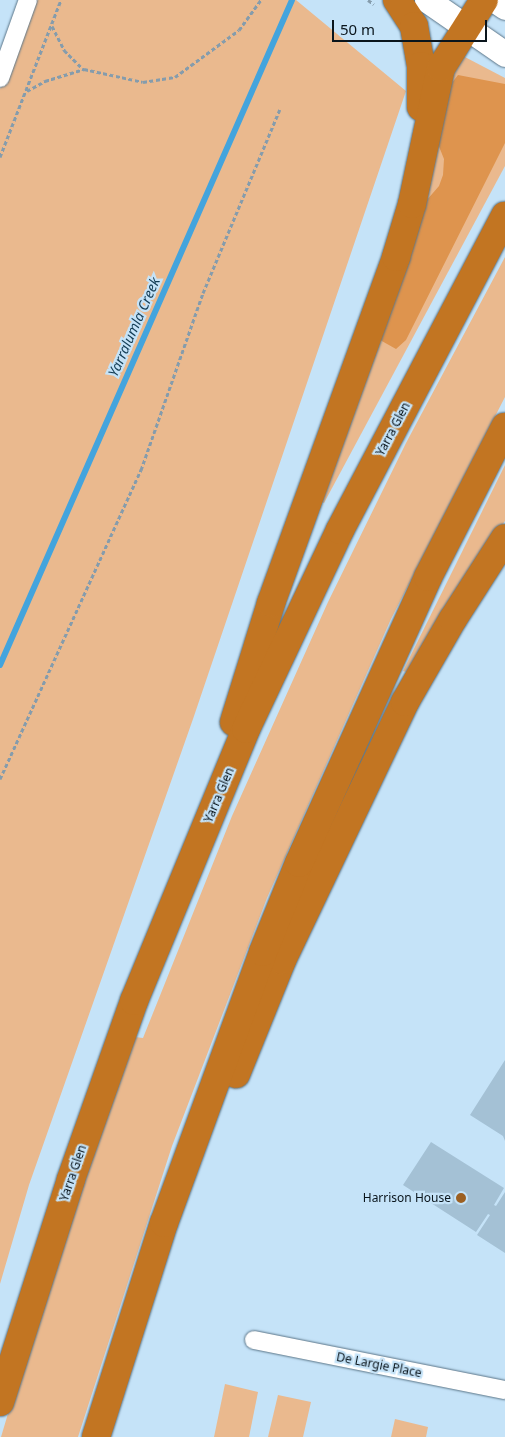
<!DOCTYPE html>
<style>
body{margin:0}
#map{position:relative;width:505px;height:1437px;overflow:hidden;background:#c5e3f8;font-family:"Noto Sans",sans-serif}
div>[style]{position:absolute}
.green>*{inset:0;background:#eab98e}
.forest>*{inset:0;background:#de944e}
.stream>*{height:6px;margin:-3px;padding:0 3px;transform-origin:3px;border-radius:3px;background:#43a4dd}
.building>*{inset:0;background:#a4c1d5}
.path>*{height:3px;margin-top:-1.5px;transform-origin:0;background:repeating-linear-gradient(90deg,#859cac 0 4px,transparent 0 6.5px)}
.roads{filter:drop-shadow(0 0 1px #5b7588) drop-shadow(0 0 1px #5b7588)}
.minor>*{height:18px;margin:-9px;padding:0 9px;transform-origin:9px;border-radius:9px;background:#fff}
.secondary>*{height:25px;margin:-12.5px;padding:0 12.5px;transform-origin:12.5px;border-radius:12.5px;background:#fff}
.motorway>*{height:28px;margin:-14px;padding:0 14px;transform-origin:14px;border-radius:14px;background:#c27522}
.dots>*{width:14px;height:14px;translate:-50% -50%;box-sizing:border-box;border:2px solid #c5e3f8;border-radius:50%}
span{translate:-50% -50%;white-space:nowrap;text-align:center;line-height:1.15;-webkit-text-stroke:4.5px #c5e3f8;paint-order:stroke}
.street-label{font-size:12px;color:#0a151c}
.poi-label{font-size:12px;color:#0a151c}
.right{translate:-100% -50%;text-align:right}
.water-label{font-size:14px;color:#133c54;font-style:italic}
.scale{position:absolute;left:332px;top:20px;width:155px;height:22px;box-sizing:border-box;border:2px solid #0a151c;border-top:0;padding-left:6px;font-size:15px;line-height:18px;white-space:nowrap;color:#0a151c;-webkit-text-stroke:4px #c5e3f8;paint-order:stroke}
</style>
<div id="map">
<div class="green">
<div style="clip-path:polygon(33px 0,296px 0,406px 91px,193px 719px,29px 1185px,0 1284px,0 89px)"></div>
<div style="clip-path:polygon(463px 56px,505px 78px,505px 166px,324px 503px,317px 500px,450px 76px)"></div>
<div style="clip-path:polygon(505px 257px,505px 397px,391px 619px,267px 898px,172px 1146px,78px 1437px,1px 1437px,44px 1293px,135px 1037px,143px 1038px,232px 816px,328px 602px,406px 443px)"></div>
<div style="clip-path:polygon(505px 465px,505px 521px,409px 673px,403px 671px)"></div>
<div style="clip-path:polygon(225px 1384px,258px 1392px,249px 1437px,214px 1437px)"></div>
<div style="clip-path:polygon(278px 1395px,311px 1402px,303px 1437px,268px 1437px)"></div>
<div style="clip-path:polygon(395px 1419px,428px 1427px,426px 1437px,391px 1437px)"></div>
</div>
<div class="forest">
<div style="clip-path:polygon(458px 75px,505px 84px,505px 143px,406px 340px,396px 349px,380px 340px,426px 201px,439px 186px,443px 175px,444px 159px,438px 144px,451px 84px)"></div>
</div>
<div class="stream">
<div style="left:0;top:665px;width:726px;rotate:-66.29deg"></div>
</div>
<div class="building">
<div style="clip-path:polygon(505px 1060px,505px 1141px,503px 1136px,470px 1115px)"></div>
<div style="clip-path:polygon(431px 1142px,504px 1188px,494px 1205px,496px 1206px,505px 1192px,505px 1253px,477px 1235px,490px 1215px,488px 1214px,476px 1232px,403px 1185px)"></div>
</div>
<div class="path">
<div style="left:368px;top:0;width:7px;rotate:34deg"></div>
<div style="left:52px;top:26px;width:27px;rotate:63deg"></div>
<div style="left:64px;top:50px;width:27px;rotate:45deg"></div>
<div style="left:27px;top:91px;width:21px;rotate:-29deg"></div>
<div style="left:45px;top:81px;width:41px;rotate:-17.1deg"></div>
<div style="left:84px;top:69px;width:60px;rotate:12.4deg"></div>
<div style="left:143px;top:82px;width:32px;rotate:-9deg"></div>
<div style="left:175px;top:77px;width:79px;rotate:-36.3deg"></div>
<div style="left:239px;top:30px;width:37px;rotate:-54deg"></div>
<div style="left:0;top:157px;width:168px;rotate:-68.8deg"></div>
<div style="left:0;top:779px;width:340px;rotate:-65.5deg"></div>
<div style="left:141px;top:470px;width:188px;rotate:-70.7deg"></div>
<div style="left:203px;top:293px;width:199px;rotate:-67.3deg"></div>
</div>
<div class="roads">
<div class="minor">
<div style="left:0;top:78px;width:83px;rotate:-70.3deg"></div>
<div style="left:254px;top:1340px;width:256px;rotate:11.3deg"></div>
</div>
<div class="secondary">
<div style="left:427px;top:0;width:95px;rotate:34.7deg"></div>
<div style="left:495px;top:0;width:12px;rotate:35deg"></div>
</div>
<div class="motorway">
<div style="left:397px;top:0;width:31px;rotate:57deg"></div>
<div style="left:414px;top:26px;width:41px;rotate:80.1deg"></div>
<div style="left:421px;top:66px;width:41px;rotate:90deg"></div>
<div style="left:234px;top:722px;width:125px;rotate:-72.7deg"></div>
<div style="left:271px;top:603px;width:368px;rotate:-70.1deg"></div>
<div style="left:396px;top:257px;width:55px;rotate:-73.2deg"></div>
<div style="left:412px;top:204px;width:139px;rotate:-78deg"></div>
<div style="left:441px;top:68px;width:80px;rotate:-57.7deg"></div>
<div style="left:236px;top:1074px;width:123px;rotate:-68deg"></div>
<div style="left:282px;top:960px;width:286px;rotate:-64.5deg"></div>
<div style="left:405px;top:702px;width:96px;rotate:-60deg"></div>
<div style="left:453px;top:619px;width:96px;rotate:-57.3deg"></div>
<div style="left:0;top:1402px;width:234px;rotate:-72.3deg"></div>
<div style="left:71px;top:1179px;width:189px;rotate:-70.5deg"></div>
<div style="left:134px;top:1001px;width:294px;rotate:-67.6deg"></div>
<div style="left:246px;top:729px;width:220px;rotate:-64.7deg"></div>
<div style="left:340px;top:530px;width:355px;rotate:-62.3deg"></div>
<div style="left:96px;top:1437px;width:225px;rotate:-72.4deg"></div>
<div style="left:164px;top:1223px;width:289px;rotate:-69.9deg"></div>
<div style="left:263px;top:952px;width:96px;rotate:-68deg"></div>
<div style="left:299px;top:863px;width:314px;rotate:-65.7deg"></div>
<div style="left:428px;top:577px;width:169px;rotate:-62.8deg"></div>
</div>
</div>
<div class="dots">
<div style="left:461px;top:1198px;background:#9c6022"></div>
</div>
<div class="street-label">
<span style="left:393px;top:429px;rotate:-62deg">Yarra Glen</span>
<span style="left:219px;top:795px;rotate:-67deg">Yarra Glen</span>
<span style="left:73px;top:1173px;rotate:-71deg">Yarra Glen</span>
<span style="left:379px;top:1365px;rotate:11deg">De Largie Place</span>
</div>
<div class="poi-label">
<span class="right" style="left:451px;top:1198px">Harrison House</span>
</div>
<div class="water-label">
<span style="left:134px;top:327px;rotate:-66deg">Yarralumla Creek</span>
</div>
<div class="scale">50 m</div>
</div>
